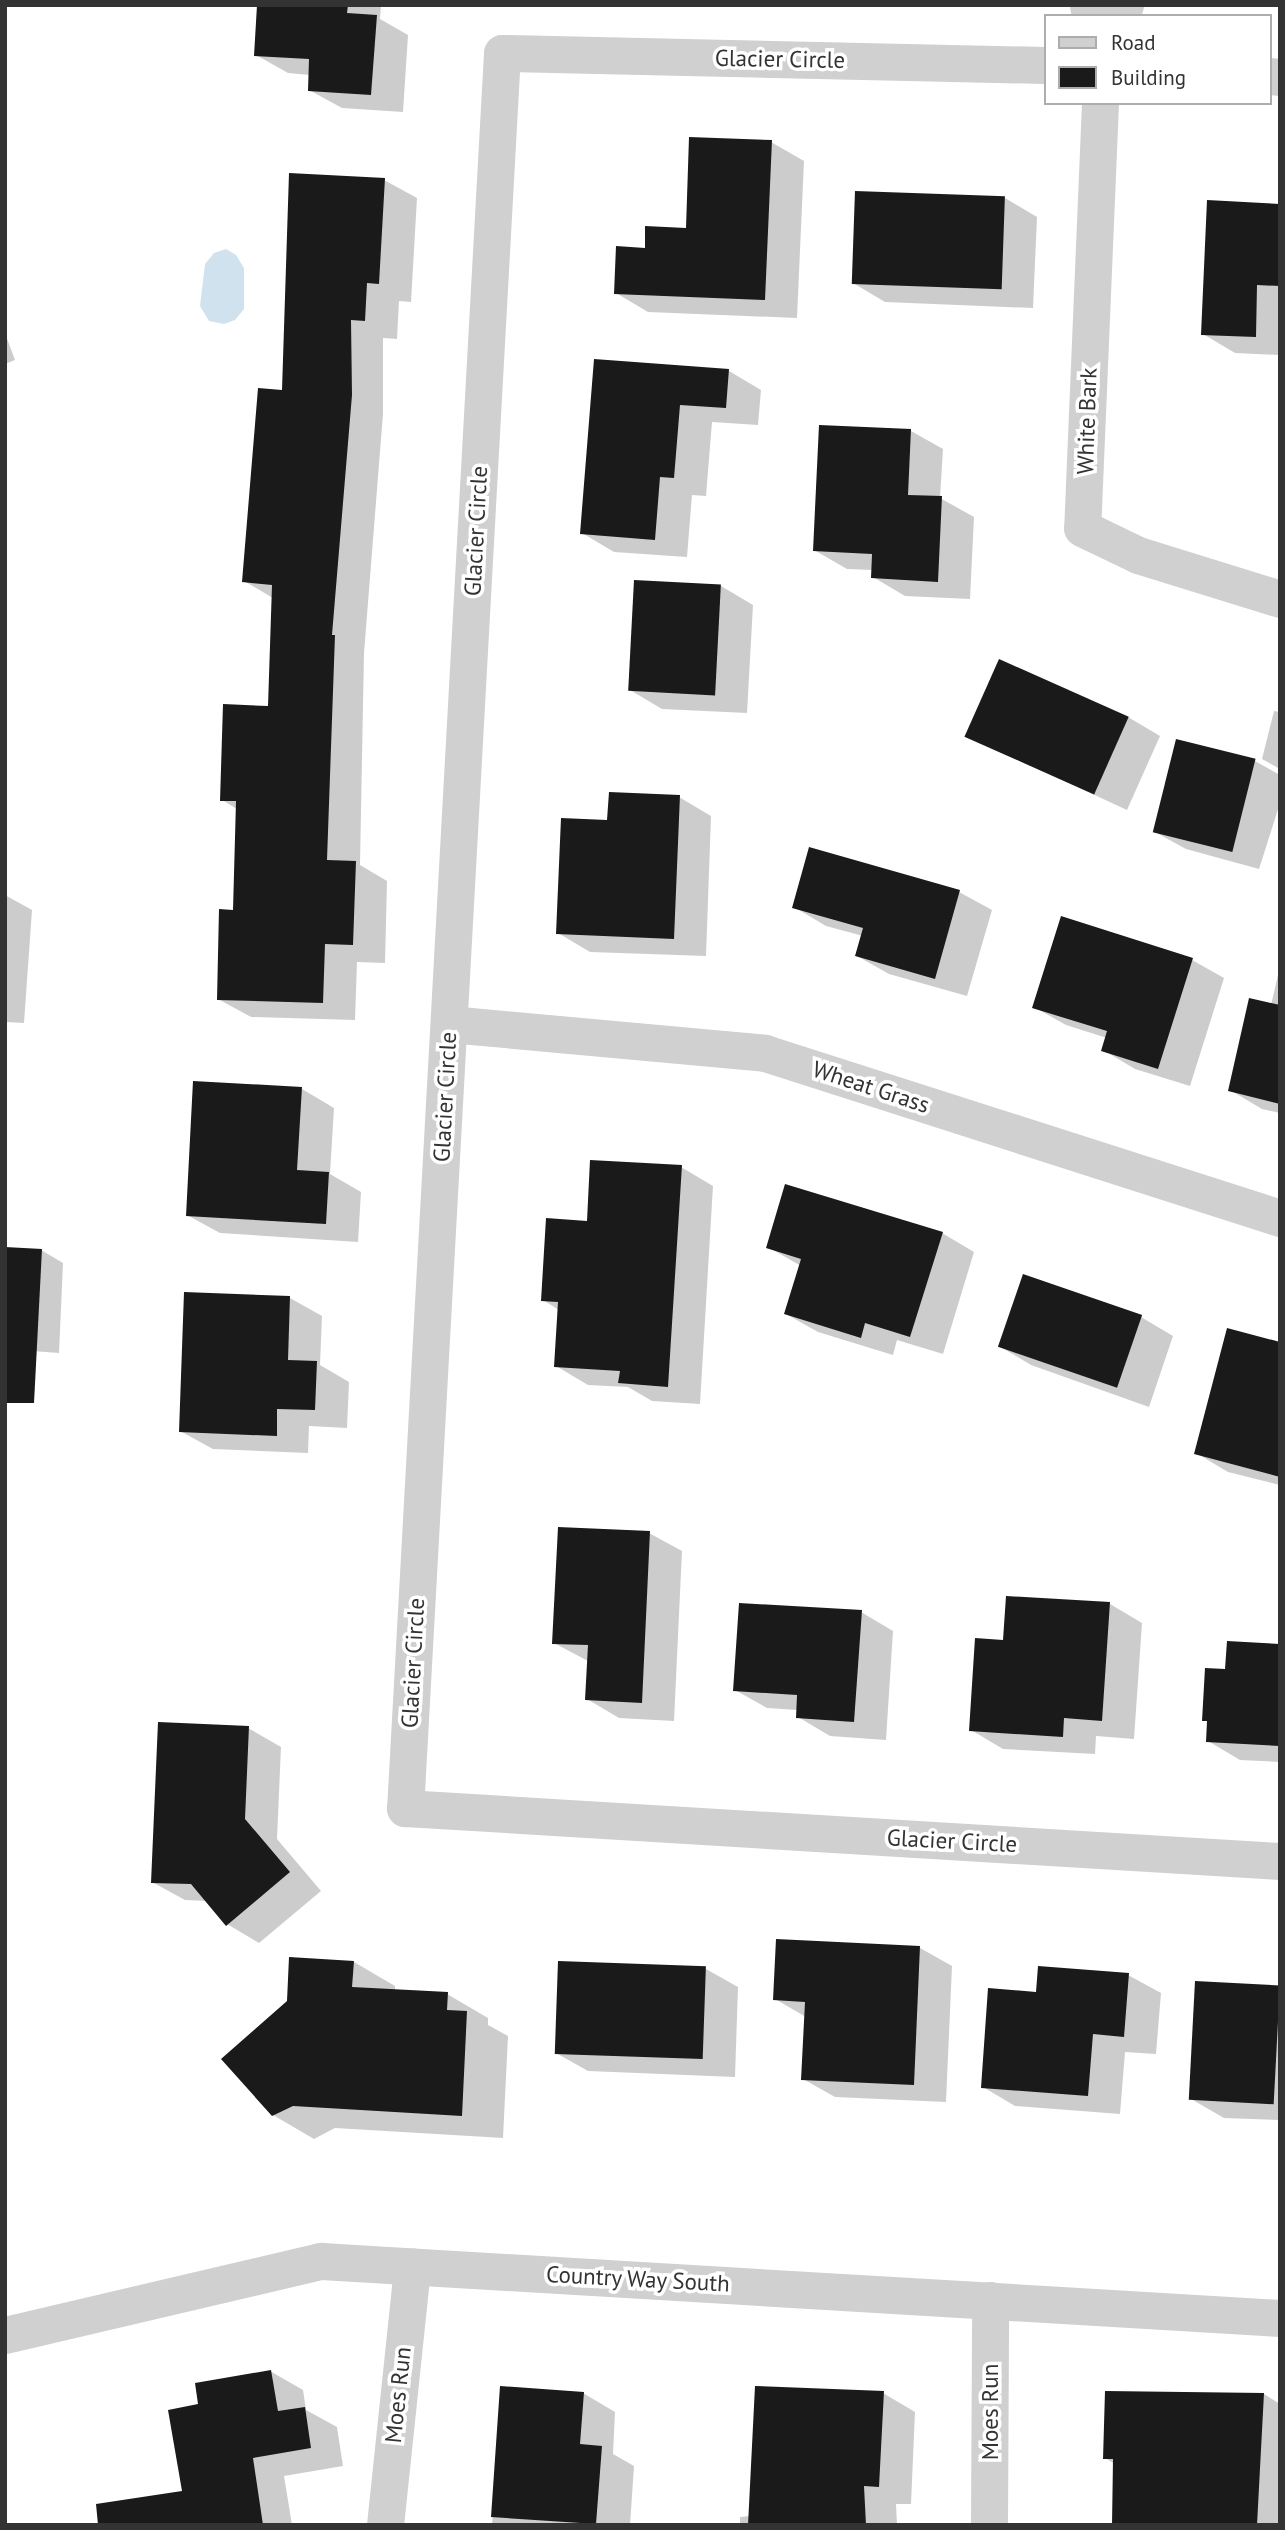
<!DOCTYPE html>
<style>
body{margin:0}
#map{position:relative;width:1285px;height:2530px;overflow:hidden;background:#fff;font-family:"PT Sans",sans-serif}
div>[style]{position:absolute}
.water>*{inset:0;background:#cfe2ee}
.shadow>*{inset:0;background:#0003}
.building>*{inset:0;background:#1a1a1a;transform-origin:0 0}
.street>*{height:37px;margin:-18.5px;padding:0 18.5px;transform-origin:18.5px;border-radius:18.5px;background:#d0d0d0}
span{translate:-50% -50%;white-space:nowrap;text-align:center;line-height:1.15;-webkit-text-stroke:7px #fff;paint-order:stroke}
.street-label{font-size:23px;color:#333}
.frame{position:absolute;inset:0;border:7px solid #333;pointer-events:none}
.legend{position:absolute;left:1044px;top:14px;width:228px;height:91px;box-sizing:border-box;background:#fff;border:2px solid #adadad;margin:0;padding:9px 12px;list-style:none;font-size:21px;color:#333}
.legend li{display:flex;align-items:center;gap:14px;height:35px}
.legend b{width:35px;border:2px solid #adadad}
</style>
<div id="map">
<div class="water">
<div style="clip-path:polygon(226px 249px,236px 255px,244px 268px,244px 309px,235px 320px,224px 324px,209px 321px,200px 306px,205px 264px,214px 253px)"></div>
</div>
<div class="shadow">
<div style="clip-path:polygon(259px 5px,381px 5px,380px 19px,408px 35px,403px 112px,342px 108px,309px 90px,310px 75px,288px 73px,256px 55px)"></div>
<div style="clip-path:polygon(771px 142px,804px 161px,797px 318px,648px 312px,616px 293px,646px 250px,688px 230px)"></div>
<div style="clip-path:polygon(384px 180px,417px 198px,411px 302px,399px 301px,397px 339px,383px 338px,383px 414px,364px 653px,360px 865px,387px 881px,385px 963px,357px 962px,355px 1020px,251px 1017px,218px 999px,235px 912px,237px 809px,222px 800px,270px 707px,273px 598px,244px 581px,284px 392px)"></div>
<div style="clip-path:polygon(1005px 198px,1037px 217px,1033px 308px,885px 302px,853px 283px)"></div>
<div style="clip-path:polygon(1280px 205px,1280px 355px,1235px 353px,1203px 334px)"></div>
<div style="clip-path:polygon(5px 333px,15px 360px,5px 364px)"></div>
<div style="clip-path:polygon(595px 361px,729px 371px,761px 390px,758px 425px,712px 422px,706px 496px,692px 495px,687px 557px,614px 552px,582px 533px)"></div>
<div style="clip-path:polygon(911px 431px,943px 449px,940px 498px,974px 517px,970px 599px,905px 596px,873px 577px,873px 570px,847px 569px,814px 550px)"></div>
<div style="clip-path:polygon(636px 581px,721px 586px,753px 605px,747px 713px,662px 709px,630px 690px)"></div>
<div style="clip-path:polygon(1274px 711px,1280px 712px,1280px 769px,1262px 759px)"></div>
<div style="clip-path:polygon(1128px 717px,1160px 736px,1127px 810px,967px 736px)"></div>
<div style="clip-path:polygon(1255px 761px,1280px 775px,1280px 803px,1259px 869px,1186px 849px,1153px 831px)"></div>
<div style="clip-path:polygon(679px 797px,711px 816px,706px 956px,590px 952px,558px 933px)"></div>
<div style="clip-path:polygon(959px 892px,992px 910px,967px 996px,889px 974px,857px 956px,863px 936px,826px 926px,794px 907px)"></div>
<div style="clip-path:polygon(5px 895px,32px 910px,24px 1023px,5px 1022px)"></div>
<div style="clip-path:polygon(1192px 960px,1224px 978px,1190px 1086px,1135px 1069px,1103px 1050px,1107px 1038px,1066px 1025px,1034px 1007px)"></div>
<div style="clip-path:polygon(1278px 975px,1280px 976px,1280px 1113px,1262px 1109px,1230px 1090px,1271px 1005px)"></div>
<div style="clip-path:polygon(302px 1089px,334px 1108px,330px 1174px,361px 1192px,358px 1242px,220px 1233px,187px 1215px)"></div>
<div style="clip-path:polygon(681px 1167px,713px 1186px,700px 1404px,652px 1401px,628px 1387px,588px 1385px,556px 1366px,559px 1310px,543px 1300px,589px 1223px)"></div>
<div style="clip-path:polygon(942px 1233px,974px 1252px,943px 1354px,897px 1340px,893px 1355px,818px 1332px,786px 1314px,801px 1266px,768px 1247px)"></div>
<div style="clip-path:polygon(41px 1250px,63px 1263px,59px 1353px,5px 1349px)"></div>
<div style="clip-path:polygon(186px 1294px,290px 1298px,322px 1316px,320px 1365px,349px 1382px,347px 1428px,309px 1426px,308px 1453px,213px 1449px,180px 1431px)"></div>
<div style="clip-path:polygon(1141px 1317px,1173px 1336px,1149px 1407px,1031px 1365px,999px 1346px)"></div>
<div style="clip-path:polygon(1280px 1344px,1280px 1485px,1228px 1472px,1196px 1453px)"></div>
<div style="clip-path:polygon(649px 1533px,682px 1551px,674px 1721px,619px 1718px,587px 1699px,588px 1661px,554px 1643px)"></div>
<div style="clip-path:polygon(1110px 1604px,1142px 1623px,1134px 1739px,1096px 1736px,1095px 1754px,1003px 1749px,971px 1730px,1004px 1642px)"></div>
<div style="clip-path:polygon(861px 1612px,893px 1631px,886px 1740px,830px 1736px,798px 1717px,798px 1710px,767px 1708px,735px 1690px)"></div>
<div style="clip-path:polygon(1280px 1645px,1280px 1762px,1240px 1760px,1208px 1741px,1209px 1723px,1204px 1720px,1227px 1670px)"></div>
<div style="clip-path:polygon(248px 1728px,281px 1747px,277px 1839px,321px 1891px,259px 1943px,227px 1924px,207px 1901px,185px 1900px,152px 1882px)"></div>
<div style="clip-path:polygon(920px 1948px,952px 1966px,946px 2102px,835px 2097px,803px 2079px,806px 2017px,775px 1999px)"></div>
<div style="clip-path:polygon(354px 1962px,395px 1986px,395px 1991px,447px 1994px,488px 2018px,488px 2025px,508px 2036px,503px 2138px,335px 2128px,314px 2139px,273px 2115px)"></div>
<div style="clip-path:polygon(706px 1969px,738px 1987px,735px 2077px,588px 2071px,556px 2053px)"></div>
<div style="clip-path:polygon(1128px 1975px,1161px 1993px,1156px 2054px,1125px 2052px,1120px 2114px,1015px 2106px,983px 2087px,1038px 1993px)"></div>
<div style="clip-path:polygon(1280px 1988px,1280px 2120px,1224px 2118px,1191px 2099px)"></div>
<div style="clip-path:polygon(270px 2371px,303px 2390px,306px 2410px,337px 2427px,343px 2466px,284px 2476px,292px 2525px,156px 2525px,184px 2493px,200px 2406px)"></div>
<div style="clip-path:polygon(502px 2388px,583px 2393px,615px 2412px,613px 2454px,634px 2466px,630px 2525px,492px 2525px)"></div>
<div style="clip-path:polygon(883px 2393px,915px 2412px,911px 2504px,896px 2504px,897px 2525px,740px 2525px,740px 2517px,750px 2516px)"></div>
<div style="clip-path:polygon(1264px 2394px,1280px 2404px,1280px 2525px,1115px 2525px,1115px 2464px,1105px 2458px)"></div>
</div>
<div class="building">
<div style="clip-path:polygon(257px 5px,348px 5px,347px 13px,377px 15px,371px 95px,308px 91px,309px 59px,254px 56px)"></div>
<div style="clip-path:polygon(689px 137px,772px 140px,765px 300px,614px 294px,616px 246px,645px 248px,645px 226px,686px 228px)"></div>
<div style="clip-path:polygon(289px 173px,385px 178px,379px 284px,367px 283px,365px 321px,351px 320px,352px 395px,332px 635px,335px 635px,327px 860px,356px 861px,353px 945px,325px 944px,323px 1003px,217px 1000px,219px 909px,233px 910px,236px 801px,220px 801px,223px 704px,268px 706px,272px 585px,242px 582px,258px 388px,282px 390px)"></div>
<div style="left:855px;top:191px;width:150px;height:93px;rotate:2deg"></div>
<div style="clip-path:polygon(1207px 200px,1280px 204px,1280px 286px,1257px 285px,1256px 337px,1201px 335px)"></div>
<div style="clip-path:polygon(594px 359px,729px 369px,726px 408px,680px 405px,674px 478px,660px 477px,655px 540px,580px 534px)"></div>
<div style="clip-path:polygon(819px 425px,911px 429px,908px 495px,942px 496px,938px 582px,871px 578px,872px 554px,813px 551px)"></div>
<div style="left:634px;top:580px;width:87px;height:111px;rotate:3deg"></div>
<div style="left:999px;top:659px;width:142px;height:85px;rotate:24deg"></div>
<div style="left:1176px;top:739px;width:82px;height:96px;rotate:14deg"></div>
<div style="clip-path:polygon(609px 792px,680px 795px,674px 939px,556px 934px,561px 818px,607px 820px)"></div>
<div style="clip-path:polygon(809px 847px,960px 890px,935px 979px,855px 956px,863px 928px,792px 908px)"></div>
<div style="clip-path:polygon(1061px 916px,1193px 958px,1158px 1069px,1101px 1051px,1107px 1031px,1032px 1008px)"></div>
<div style="clip-path:polygon(1249px 998px,1280px 1005px,1280px 1104px,1228px 1091px)"></div>
<div style="clip-path:polygon(193px 1081px,302px 1087px,297px 1170px,329px 1172px,326px 1224px,186px 1216px)"></div>
<div style="clip-path:polygon(590px 1160px,682px 1165px,668px 1387px,618px 1383px,620px 1371px,554px 1367px,558px 1302px,541px 1301px,546px 1218px,587px 1221px)"></div>
<div style="clip-path:polygon(785px 1184px,943px 1232px,910px 1337px,865px 1323px,861px 1338px,784px 1314px,801px 1259px,766px 1248px)"></div>
<div style="clip-path:polygon(5px 1247px,42px 1249px,34px 1403px,5px 1403px)"></div>
<div style="left:1023px;top:1274px;width:126px;height:77px;rotate:19deg"></div>
<div style="clip-path:polygon(184px 1292px,290px 1296px,288px 1360px,317px 1361px,315px 1410px,277px 1409px,277px 1436px,179px 1432px)"></div>
<div style="clip-path:polygon(1227px 1328px,1280px 1342px,1280px 1477px,1194px 1454px)"></div>
<div style="clip-path:polygon(558px 1527px,650px 1531px,642px 1703px,585px 1700px,588px 1645px,552px 1644px)"></div>
<div style="clip-path:polygon(1006px 1596px,1110px 1602px,1102px 1721px,1064px 1718px,1063px 1737px,969px 1731px,975px 1638px,1003px 1640px)"></div>
<div style="clip-path:polygon(739px 1603px,862px 1610px,854px 1722px,796px 1718px,797px 1695px,733px 1691px)"></div>
<div style="clip-path:polygon(1227px 1641px,1280px 1644px,1280px 1746px,1206px 1742px,1207px 1721px,1202px 1721px,1205px 1668px,1225px 1669px)"></div>
<div style="clip-path:polygon(158px 1722px,249px 1726px,245px 1819px,290px 1872px,226px 1926px,191px 1884px,151px 1883px)"></div>
<div style="clip-path:polygon(776px 1939px,920px 1946px,914px 2085px,801px 2080px,805px 2002px,773px 2000px)"></div>
<div style="clip-path:polygon(289px 1957px,354px 1961px,352px 1987px,448px 1992px,447px 2010px,467px 2011px,462px 2116px,293px 2106px,272px 2116px,221px 2059px,287px 2001px)"></div>
<div style="left:558px;top:1961px;width:148px;height:93px;rotate:2deg"></div>
<div style="clip-path:polygon(1038px 1966px,1129px 1973px,1124px 2037px,1093px 2034px,1088px 2096px,981px 2088px,988px 1988px,1036px 1992px)"></div>
<div style="left:1195px;top:1981px;width:85px;height:119px;rotate:3deg"></div>
<div style="clip-path:polygon(271px 2370px,278px 2411px,305px 2407px,311px 2448px,253px 2458px,263px 2525px,98px 2525px,96px 2504px,182px 2491px,168px 2410px,198px 2404px,195px 2383px)"></div>
<div style="clip-path:polygon(500px 2386px,584px 2392px,580px 2444px,602px 2446px,596px 2524px,491px 2517px)"></div>
<div style="clip-path:polygon(755px 2386px,884px 2391px,879px 2487px,864px 2486px,866px 2525px,748px 2525px)"></div>
<div style="clip-path:polygon(1105px 2391px,1264px 2393px,1257px 2525px,1112px 2525px,1113px 2459px,1103px 2459px)"></div>
</div>
<div class="street">
<div style="left:1088px;top:5px;width:11px;rotate:80deg"></div>
<div style="left:1121px;top:16px;width:12px;rotate:-70deg"></div>
<div style="left:1045px;top:65px;width:543px;rotate:-178.73deg"></div>
<div style="left:502px;top:53px;width:1758px;rotate:93.16deg"></div>
<div style="left:405px;top:1808px;width:877px;rotate:3.47deg"></div>
<div style="left:1269px;top:76px;width:11px;rotate:5deg"></div>
<div style="left:1100px;top:103px;width:425px;rotate:92.4deg"></div>
<div style="left:1082px;top:528px;width:62px;rotate:25.7deg"></div>
<div style="left:1138px;top:555px;width:149px;rotate:17.2deg"></div>
<div style="left:449px;top:1024px;width:317px;rotate:5.2deg"></div>
<div style="left:765px;top:1053px;width:541px;rotate:17.76deg"></div>
<div style="left:5px;top:2335px;width:325px;rotate:-13.2deg"></div>
<div style="left:321px;top:2261px;width:961px;rotate:3.4deg"></div>
<div style="left:385px;top:2525px;width:260px;rotate:-84deg"></div>
<div style="left:989px;top:2525px;width:225px;rotate:-89.7deg"></div>
</div>
<div class="street-label">
<span style="left:780px;top:59px;rotate:1deg">Glacier Circle</span>
<span style="left:1087px;top:421px;rotate:-88deg">White Bark</span>
<span style="left:476px;top:531px;rotate:-87deg">Glacier Circle</span>
<span style="left:871px;top:1087px;rotate:18deg">Wheat Grass</span>
<span style="left:445px;top:1097px;rotate:-87deg">Glacier Circle</span>
<span style="left:413px;top:1663px;rotate:-87deg">Glacier Circle</span>
<span style="left:952px;top:1841px;rotate:3deg">Glacier Circle</span>
<span style="left:638px;top:2279px;rotate:3deg">Country Way South</span>
<span style="left:398px;top:2395px;rotate:-84deg">Moes Run</span>
<span style="left:990px;top:2412px;rotate:-90deg">Moes Run</span>
</div>
<div class="frame"></div>
<ul class="legend">
<li><b style="height:9px;background:#d0d0d0"></b>Road</li>
<li><b style="height:19px;background:#1a1a1a"></b>Building</li>
</ul>
</div>
